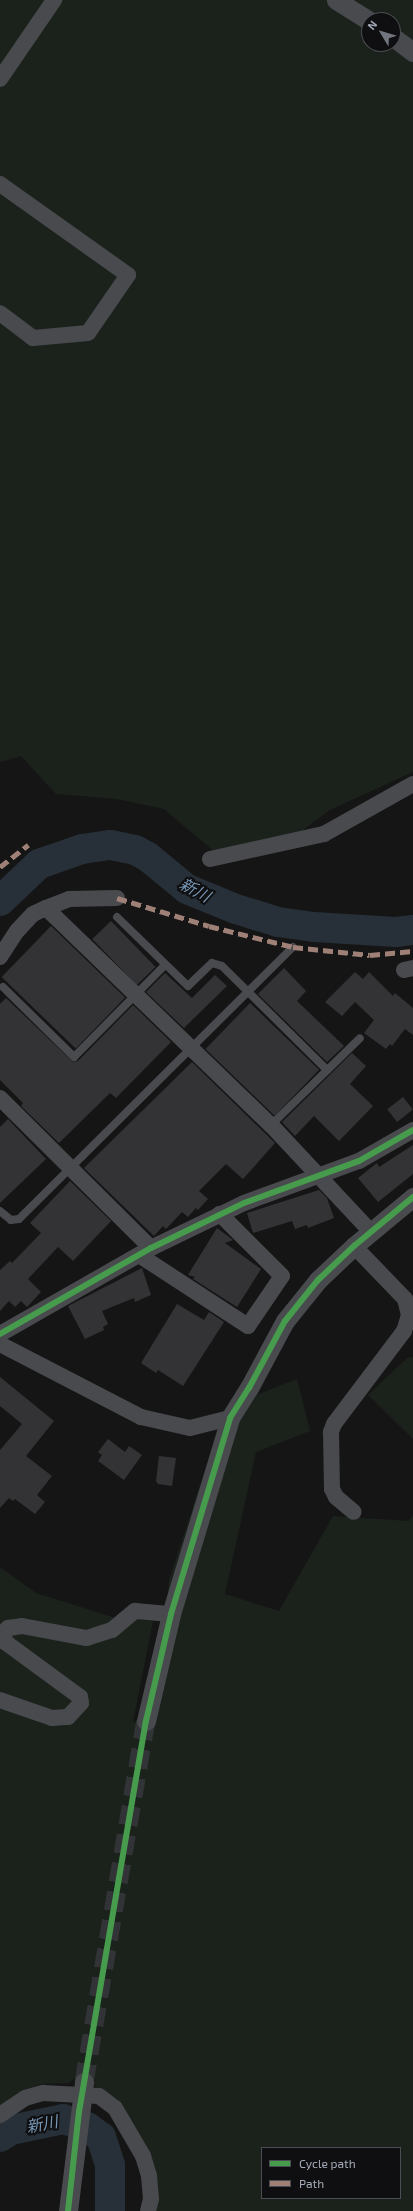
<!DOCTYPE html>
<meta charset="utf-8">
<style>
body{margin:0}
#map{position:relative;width:413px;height:2211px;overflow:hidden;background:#151515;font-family:"Exo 2","Noto Sans JP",sans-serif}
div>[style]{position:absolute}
.green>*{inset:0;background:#1b221c}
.river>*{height:30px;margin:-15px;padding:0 15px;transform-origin:15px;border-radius:15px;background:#273038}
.building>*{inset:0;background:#333335;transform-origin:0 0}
.tertiary-tunnel>*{height:19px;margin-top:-9.5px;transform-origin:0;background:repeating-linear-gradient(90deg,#323336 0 19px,transparent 0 29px)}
.service>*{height:8px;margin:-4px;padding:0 4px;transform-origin:4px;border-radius:4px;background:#484a4e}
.minor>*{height:16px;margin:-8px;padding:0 8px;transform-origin:8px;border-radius:8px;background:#484a4e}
.tertiary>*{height:19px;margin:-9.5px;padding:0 9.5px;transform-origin:9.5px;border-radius:9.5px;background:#484a4e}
.quiet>*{height:5px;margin-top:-2.5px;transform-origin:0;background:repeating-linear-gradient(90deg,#9e8076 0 10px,transparent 0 15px)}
.cycleway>*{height:6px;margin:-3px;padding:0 3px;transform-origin:3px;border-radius:3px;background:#469c4c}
span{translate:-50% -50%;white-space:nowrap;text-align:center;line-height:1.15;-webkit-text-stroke:4px #0f0f11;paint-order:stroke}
.water-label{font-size:16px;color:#7898b6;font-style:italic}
.legend{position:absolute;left:261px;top:2147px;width:140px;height:52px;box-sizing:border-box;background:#0f0f11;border:1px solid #4b4d54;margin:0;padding:5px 7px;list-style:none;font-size:12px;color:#a4aab8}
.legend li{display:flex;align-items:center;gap:8px;height:20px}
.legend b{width:20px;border:1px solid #4b4d54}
.north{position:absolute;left:361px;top:12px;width:40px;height:40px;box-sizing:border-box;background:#0f0f11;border:1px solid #4b4d54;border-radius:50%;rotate:308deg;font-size:11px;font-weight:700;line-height:16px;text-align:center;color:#a4aab8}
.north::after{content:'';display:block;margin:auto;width:14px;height:18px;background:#72767f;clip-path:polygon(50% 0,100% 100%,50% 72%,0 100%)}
</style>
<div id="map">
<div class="green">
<div style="clip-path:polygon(evenodd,0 0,413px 0,413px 772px,330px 810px,283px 845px,223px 859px,164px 809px,117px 799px,56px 794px,21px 756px,0 762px,0 0,369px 20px,393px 20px,393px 44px,369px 44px,369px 20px)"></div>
<div style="clip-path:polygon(413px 1357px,413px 1439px,368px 1395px,407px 1358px)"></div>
<div style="clip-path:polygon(evenodd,297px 1379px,310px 1431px,256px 1452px,225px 1594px,279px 1611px,333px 1516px,409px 1521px,413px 1516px,413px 2211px,157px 2211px,122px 2115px,94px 2085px,77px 2076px,69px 2083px,40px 2084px,19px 2093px,0 2108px,0 1567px,36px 1593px,116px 1618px,153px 1621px,133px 1722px,156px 1723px,169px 1580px,213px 1445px,256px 1395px,297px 1379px,262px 2148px,400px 2148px,400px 2198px,262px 2198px,262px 2148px)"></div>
</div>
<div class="river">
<div style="left:0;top:901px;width:54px;rotate:-43.5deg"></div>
<div style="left:39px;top:864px;width:46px;rotate:-19.2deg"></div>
<div style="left:82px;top:849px;width:29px;rotate:-8deg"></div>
<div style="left:111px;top:845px;width:25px;rotate:12deg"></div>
<div style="left:135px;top:850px;width:15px;rotate:28deg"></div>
<div style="left:148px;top:857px;width:50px;rotate:39.4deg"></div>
<div style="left:187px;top:889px;width:53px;rotate:22.2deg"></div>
<div style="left:236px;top:909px;width:44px;rotate:17.2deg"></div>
<div style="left:278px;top:922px;width:36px;rotate:8deg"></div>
<div style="left:314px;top:927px;width:82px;rotate:3.5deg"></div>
<div style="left:396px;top:932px;width:17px;rotate:-7deg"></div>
<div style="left:0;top:2137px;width:13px;rotate:-32deg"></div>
<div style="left:11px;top:2130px;width:53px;rotate:-11.9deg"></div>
<div style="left:63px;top:2119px;width:25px;rotate:18deg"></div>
<div style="left:87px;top:2127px;width:17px;rotate:36deg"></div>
<div style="left:101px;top:2137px;width:29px;rotate:72deg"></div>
<div style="left:110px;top:2165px;width:46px;rotate:90deg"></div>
</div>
<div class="building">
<div style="left:111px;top:921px;width:64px;height:26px;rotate:46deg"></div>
<div style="left:51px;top:926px;width:103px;height:71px;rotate:44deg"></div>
<div style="clip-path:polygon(284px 968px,306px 991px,297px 1001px,344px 1046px,327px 1062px,258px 994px)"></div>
<div style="clip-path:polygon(355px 972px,363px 979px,369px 972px,393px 996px,395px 993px,413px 1008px,413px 1035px,405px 1029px,392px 1046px,390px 1044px,386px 1049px,364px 1033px,374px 1020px,355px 1002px,342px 1016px,325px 1002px)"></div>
<div style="clip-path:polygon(165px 973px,192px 998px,215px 975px,227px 986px,184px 1028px,146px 992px)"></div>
<div style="clip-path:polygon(6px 998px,73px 1062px,78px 1061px,133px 1005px,171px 1042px,116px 1098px,110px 1093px,59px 1143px,21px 1106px,23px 1103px,0 1080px,0 1004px)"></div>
<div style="left:250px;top:1003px;width:96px;height:64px;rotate:44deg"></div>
<div style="clip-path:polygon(352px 1053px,366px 1066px,350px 1084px,373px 1106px,339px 1141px,314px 1116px,295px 1136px,282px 1122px)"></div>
<div style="clip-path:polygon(192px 1062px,275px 1143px,243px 1179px,226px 1164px,199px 1191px,208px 1199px,198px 1210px,196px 1208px,188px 1217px,182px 1212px,166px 1229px,163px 1226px,154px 1236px,84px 1168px)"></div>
<div style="left:403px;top:1097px;width:16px;height:20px;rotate:52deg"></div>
<div style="clip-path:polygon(8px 1119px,46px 1159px,0 1203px,0 1127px)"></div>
<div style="clip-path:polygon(413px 1145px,413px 1174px,378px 1202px,358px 1178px,377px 1163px,379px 1167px)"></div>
<div style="clip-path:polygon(70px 1181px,111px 1221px,73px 1261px,58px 1247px,28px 1279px,41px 1292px,27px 1307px,21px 1301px,15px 1307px,9px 1301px,0 1311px,0 1270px,10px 1261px,12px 1263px,41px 1233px,30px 1223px)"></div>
<div style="clip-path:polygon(319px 1190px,327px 1198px,334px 1218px,308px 1228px,307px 1225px,295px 1229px,292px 1221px,253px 1233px,247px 1213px)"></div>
<div style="clip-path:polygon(217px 1228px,233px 1240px,225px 1243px,261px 1269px,237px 1307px,193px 1279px,195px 1277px,188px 1275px)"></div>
<div style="clip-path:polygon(142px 1268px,151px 1295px,135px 1302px,134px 1298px,102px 1311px,108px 1324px,103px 1327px,104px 1330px,85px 1339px,68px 1306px)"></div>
<div style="clip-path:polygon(177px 1304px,204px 1320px,209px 1312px,224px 1322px,183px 1386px,158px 1370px,156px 1373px,141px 1363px)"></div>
<div style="clip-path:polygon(0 1377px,54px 1421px,26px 1456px,52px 1476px,37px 1495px,45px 1502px,35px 1514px,15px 1499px,13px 1501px,9px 1498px,0 1508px,0 1450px,22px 1424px,0 1406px)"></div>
<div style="clip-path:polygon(108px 1439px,125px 1452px,129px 1446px,142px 1455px,124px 1480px,98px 1461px,102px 1455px,98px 1452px)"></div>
<div style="clip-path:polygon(159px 1456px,176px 1458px,172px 1486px,158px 1484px,156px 1481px)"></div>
</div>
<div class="tertiary-tunnel">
<div style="left:84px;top:2082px;width:366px;rotate:-80.3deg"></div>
</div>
<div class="service">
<div style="left:117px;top:917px;width:99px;rotate:44.2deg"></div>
<div style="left:188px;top:986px;width:33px;rotate:-44deg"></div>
<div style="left:212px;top:963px;width:10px;rotate:17deg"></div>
<div style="left:222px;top:966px;width:148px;rotate:44.7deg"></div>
<div style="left:3px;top:987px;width:100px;rotate:44.6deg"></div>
<div style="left:74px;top:1057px;width:129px;rotate:-45.3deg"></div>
<div style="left:271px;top:1125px;width:124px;rotate:-44.3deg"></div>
<div style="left:0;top:1211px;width:14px;rotate:39deg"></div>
<div style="left:11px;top:1220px;width:8px;rotate:-7deg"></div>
<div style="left:19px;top:1219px;width:386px;rotate:-44.8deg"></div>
</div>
<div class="minor">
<div style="left:0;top:79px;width:96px;rotate:-55.6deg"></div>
<div style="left:0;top:184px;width:157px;rotate:35.4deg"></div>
<div style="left:128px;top:275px;width:70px;rotate:124.6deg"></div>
<div style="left:88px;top:333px;width:55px;rotate:174.8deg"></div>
<div style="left:33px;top:338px;width:41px;rotate:-142.9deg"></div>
<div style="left:210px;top:859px;width:117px;rotate:-12.4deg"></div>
<div style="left:324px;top:834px;width:102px;rotate:-29.3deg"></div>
<div style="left:46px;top:908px;width:313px;rotate:44deg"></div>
<div style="left:271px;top:1125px;width:146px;rotate:46.9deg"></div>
<div style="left:0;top:957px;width:31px;rotate:-57deg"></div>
<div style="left:17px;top:931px;width:23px;rotate:-47deg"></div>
<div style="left:33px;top:914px;width:14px;rotate:-25deg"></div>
<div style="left:46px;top:908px;width:25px;rotate:-21deg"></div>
<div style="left:69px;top:899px;width:48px;rotate:-1.2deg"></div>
<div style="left:404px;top:970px;width:9px;rotate:-13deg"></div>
<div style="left:0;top:1098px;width:213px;rotate:44.8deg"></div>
<div style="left:354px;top:1246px;width:74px;rotate:46.1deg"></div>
<div style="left:405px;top:1299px;width:16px;rotate:76deg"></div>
<div style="left:409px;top:1315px;width:17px;rotate:107deg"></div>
<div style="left:404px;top:1331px;width:116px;rotate:127deg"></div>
<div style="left:334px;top:1424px;width:9px;rotate:111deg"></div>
<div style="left:331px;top:1432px;width:57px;rotate:89deg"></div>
<div style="left:332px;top:1489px;width:9px;rotate:63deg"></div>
<div style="left:336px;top:1497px;width:23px;rotate:40deg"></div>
<div style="left:139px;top:1255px;width:130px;rotate:33.1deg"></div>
<div style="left:248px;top:1326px;width:60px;rotate:-55.8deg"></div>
<div style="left:282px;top:1276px;width:88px;rotate:-135deg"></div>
<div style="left:0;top:1334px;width:174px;rotate:-29.7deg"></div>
<div style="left:151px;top:1248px;width:103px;rotate:-25.8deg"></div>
<div style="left:244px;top:1203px;width:122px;rotate:-20.1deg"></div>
<div style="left:359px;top:1161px;width:62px;rotate:-29.9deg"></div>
<div style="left:0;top:1344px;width:159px;rotate:27.4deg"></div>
<div style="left:141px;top:1417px;width:50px;rotate:12.7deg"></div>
<div style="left:190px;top:1428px;width:41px;rotate:-14deg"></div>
<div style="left:0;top:1700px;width:55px;rotate:19.1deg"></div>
<div style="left:52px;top:1718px;width:16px;rotate:-4deg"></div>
<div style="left:68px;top:1717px;width:19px;rotate:-47deg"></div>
<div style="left:81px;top:1703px;width:6px;rotate:-99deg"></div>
<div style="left:80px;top:1697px;width:93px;rotate:-143.7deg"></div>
<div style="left:5px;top:1642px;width:10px;rotate:-96deg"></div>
<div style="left:4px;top:1632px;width:6px;rotate:-45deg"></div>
<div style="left:8px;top:1628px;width:14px;rotate:-8deg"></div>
<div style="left:22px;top:1626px;width:66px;rotate:10.5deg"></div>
<div style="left:87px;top:1638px;width:26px;rotate:-18deg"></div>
<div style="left:112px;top:1630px;width:30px;rotate:-40deg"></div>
<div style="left:135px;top:1611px;width:36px;rotate:5deg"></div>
<div style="left:0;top:2115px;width:30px;rotate:-34deg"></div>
<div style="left:25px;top:2098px;width:19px;rotate:-16deg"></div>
<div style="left:43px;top:2093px;width:56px;rotate:3.1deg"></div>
<div style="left:99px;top:2096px;width:20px;rotate:37deg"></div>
<div style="left:115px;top:2108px;width:56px;rotate:59.7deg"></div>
<div style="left:143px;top:2156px;width:21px;rotate:73deg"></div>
<div style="left:149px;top:2176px;width:23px;rotate:85deg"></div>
<div style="left:151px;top:2199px;width:12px;rotate:104deg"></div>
</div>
<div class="tertiary">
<div style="left:336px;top:0;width:39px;rotate:32deg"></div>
<div style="left:393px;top:37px;width:25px;rotate:37deg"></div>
<div style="left:146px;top:1721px;width:110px;rotate:-76.8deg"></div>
<div style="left:171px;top:1614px;width:205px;rotate:-73.2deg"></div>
<div style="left:230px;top:1418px;width:36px;rotate:-58deg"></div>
<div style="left:249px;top:1388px;width:76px;rotate:-61.8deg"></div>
<div style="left:285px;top:1321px;width:53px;rotate:-51.2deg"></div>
<div style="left:318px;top:1280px;width:50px;rotate:-43.4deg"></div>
<div style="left:354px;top:1246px;width:77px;rotate:-39.7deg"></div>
<div style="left:68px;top:2211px;width:130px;rotate:-82.9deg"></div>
</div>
<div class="quiet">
<div style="left:0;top:867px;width:36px;rotate:-38deg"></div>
<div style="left:117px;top:898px;width:96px;rotate:16.9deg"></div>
<div style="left:209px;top:926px;width:87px;rotate:14deg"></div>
<div style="left:293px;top:947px;width:77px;rotate:5.9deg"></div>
<div style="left:370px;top:955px;width:43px;rotate:-5.3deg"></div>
</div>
<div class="cycleway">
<div style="left:0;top:1334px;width:174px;rotate:-29.7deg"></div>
<div style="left:151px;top:1248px;width:103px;rotate:-25.8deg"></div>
<div style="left:244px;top:1203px;width:122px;rotate:-20.1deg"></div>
<div style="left:359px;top:1161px;width:62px;rotate:-29.9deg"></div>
<div style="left:68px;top:2211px;width:100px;rotate:-83.7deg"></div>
<div style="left:79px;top:2112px;width:397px;rotate:-80.3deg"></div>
<div style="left:146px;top:1721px;width:110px;rotate:-76.8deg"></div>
<div style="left:171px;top:1614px;width:205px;rotate:-73.2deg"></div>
<div style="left:230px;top:1418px;width:36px;rotate:-58deg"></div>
<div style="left:249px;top:1388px;width:76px;rotate:-61.8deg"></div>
<div style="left:285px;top:1321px;width:53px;rotate:-51.2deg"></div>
<div style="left:318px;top:1280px;width:50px;rotate:-43.4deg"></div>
<div style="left:354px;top:1246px;width:77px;rotate:-39.7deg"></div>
</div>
<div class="water-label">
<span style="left:195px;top:890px;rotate:28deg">新川</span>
<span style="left:42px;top:2124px;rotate:-11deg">新川</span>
</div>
<ul class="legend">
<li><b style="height:5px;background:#469c4c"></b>Cycle path</li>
<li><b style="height:5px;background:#9e8076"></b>Path</li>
</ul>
<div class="north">N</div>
</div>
